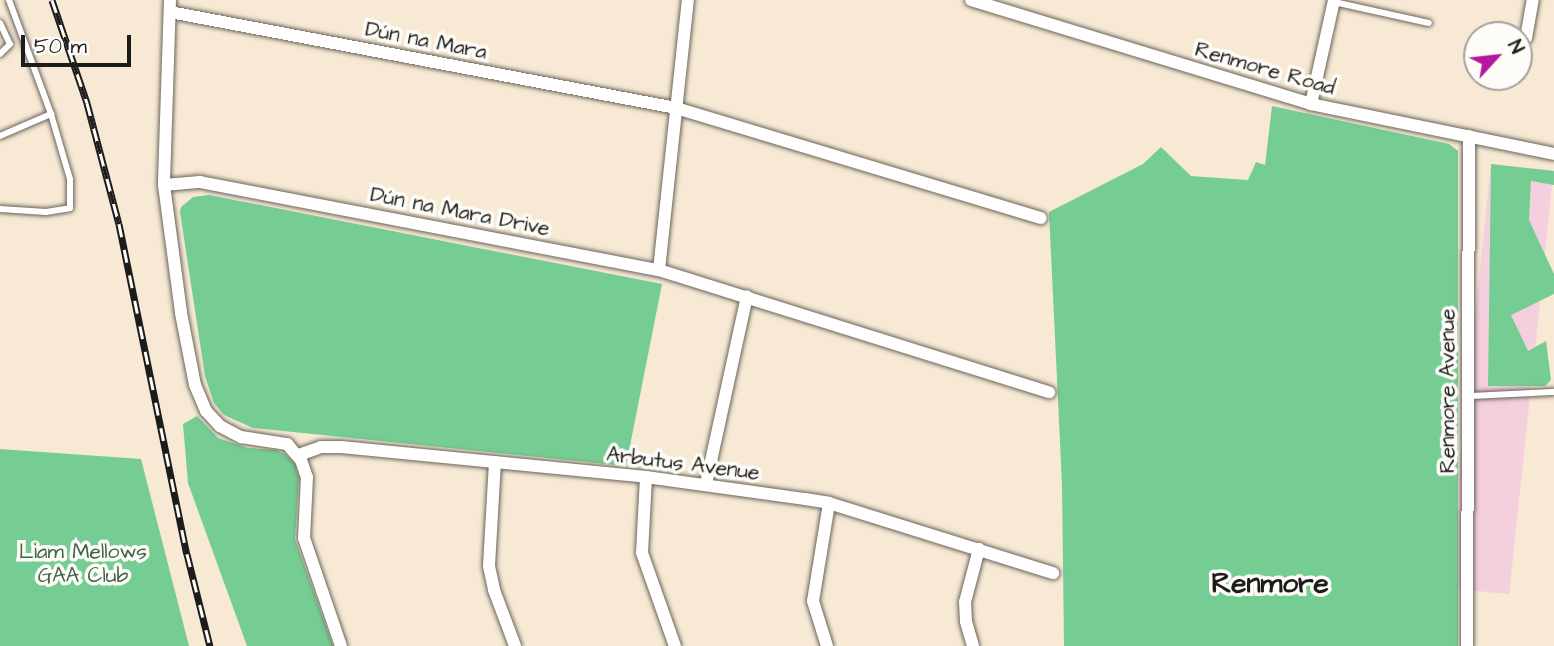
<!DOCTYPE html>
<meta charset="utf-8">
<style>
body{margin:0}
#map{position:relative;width:1554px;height:646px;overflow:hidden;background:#f7e9d4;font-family:"Architects Daughter",sans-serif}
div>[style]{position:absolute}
.built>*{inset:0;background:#f4cfde;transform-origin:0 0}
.green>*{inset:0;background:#76cd93}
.roads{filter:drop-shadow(0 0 2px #69645c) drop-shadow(0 0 2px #69645c)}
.lane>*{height:6px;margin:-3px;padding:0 3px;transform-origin:3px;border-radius:3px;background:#fff}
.street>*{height:12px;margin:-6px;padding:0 6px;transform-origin:6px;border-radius:6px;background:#fff}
.rail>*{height:7px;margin-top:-3.5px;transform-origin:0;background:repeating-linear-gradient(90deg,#fdfcf7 0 13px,#1c1c1c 0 26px);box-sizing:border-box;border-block:2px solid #1c1c1c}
span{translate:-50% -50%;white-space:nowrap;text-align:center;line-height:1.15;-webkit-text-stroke:7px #fdfcf7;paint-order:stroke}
.street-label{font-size:21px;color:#1c1c1c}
.park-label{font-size:21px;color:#40634c}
.district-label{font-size:28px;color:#1c1c1c;font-weight:700}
.north{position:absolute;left:1463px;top:21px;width:70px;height:70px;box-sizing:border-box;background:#fdfcf7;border:2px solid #a3a29f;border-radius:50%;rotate:63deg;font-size:19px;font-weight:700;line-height:28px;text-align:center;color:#1c1c1c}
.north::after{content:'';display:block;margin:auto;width:24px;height:32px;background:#b5179e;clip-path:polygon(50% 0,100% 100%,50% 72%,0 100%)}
.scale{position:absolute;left:21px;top:35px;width:110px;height:32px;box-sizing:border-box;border:4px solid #1c1c1c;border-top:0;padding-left:9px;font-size:21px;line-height:24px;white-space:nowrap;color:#1c1c1c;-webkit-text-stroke:5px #fdfcf7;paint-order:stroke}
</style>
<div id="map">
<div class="built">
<div style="left:1491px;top:164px;width:63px;height:426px;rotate:6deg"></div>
</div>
<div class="green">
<div style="clip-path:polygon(1272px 106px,1449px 144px,1458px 151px,1458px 646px,1064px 646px,1062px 484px,1049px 212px,1143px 164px,1161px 147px,1191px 176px,1248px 180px,1256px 162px,1265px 165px)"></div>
<div style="clip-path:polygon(1491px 164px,1554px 171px,1554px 185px,1531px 181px,1529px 220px,1554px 274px,1554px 294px,1511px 315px,1528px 351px,1546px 341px,1551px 380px,1545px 386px,1488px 386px)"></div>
<div style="clip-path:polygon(209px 195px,662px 284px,626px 466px,253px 428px,224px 415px,214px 403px,205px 376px,180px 212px,181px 207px,193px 197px)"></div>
<div style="clip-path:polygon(197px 416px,218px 438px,248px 448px,276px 450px,285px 454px,295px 464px,299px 478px,295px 539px,333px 646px,247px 646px,188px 483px,183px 424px)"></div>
<div style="clip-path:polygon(0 449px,141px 459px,189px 646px,0 646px)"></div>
</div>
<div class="roads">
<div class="lane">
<div style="left:1334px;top:2px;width:97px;rotate:12.5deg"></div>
<div style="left:0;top:23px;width:23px;rotate:65deg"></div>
<div style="left:10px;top:44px;width:14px;rotate:135deg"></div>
<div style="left:0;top:136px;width:56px;rotate:-23.3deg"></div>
<div style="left:0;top:209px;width:46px;rotate:3.7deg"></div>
<div style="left:46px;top:212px;width:24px;rotate:-9deg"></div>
<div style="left:70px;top:208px;width:29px;rotate:-90deg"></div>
<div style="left:70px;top:179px;width:68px;rotate:-106.3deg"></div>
<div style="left:51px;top:114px;width:121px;rotate:-110.2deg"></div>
<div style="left:1469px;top:396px;width:85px;rotate:-2.7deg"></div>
</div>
<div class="street">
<div style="left:170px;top:0;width:185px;rotate:91.9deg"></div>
<div style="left:164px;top:185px;width:129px;rotate:82.4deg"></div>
<div style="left:181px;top:313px;width:73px;rotate:79deg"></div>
<div style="left:195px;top:385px;width:28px;rotate:67deg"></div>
<div style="left:206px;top:411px;width:21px;rotate:47deg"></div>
<div style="left:220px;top:426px;width:24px;rotate:28deg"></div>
<div style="left:241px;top:437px;width:47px;rotate:8.7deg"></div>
<div style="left:287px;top:444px;width:21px;rotate:49deg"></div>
<div style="left:301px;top:460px;width:18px;rotate:71deg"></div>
<div style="left:307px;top:477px;width:61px;rotate:92.8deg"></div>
<div style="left:304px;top:538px;width:114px;rotate:71.1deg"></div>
<div style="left:971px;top:0;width:356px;rotate:17deg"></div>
<div style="left:1311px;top:104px;width:248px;rotate:11.6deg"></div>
<div style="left:170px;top:12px;width:515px;rotate:10.74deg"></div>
<div style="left:676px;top:108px;width:381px;rotate:16.8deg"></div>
<div style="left:1526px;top:38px;width:39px;rotate:-80deg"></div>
<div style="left:1311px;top:104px;width:107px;rotate:-77.5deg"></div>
<div style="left:164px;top:185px;width:36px;rotate:-5deg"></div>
<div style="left:200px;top:182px;width:467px;rotate:10.9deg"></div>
<div style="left:659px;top:270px;width:409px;rotate:17.4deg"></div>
<div style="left:659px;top:270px;width:272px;rotate:-83.9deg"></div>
<div style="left:299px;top:455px;width:23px;rotate:-20deg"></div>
<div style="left:321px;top:447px;width:21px"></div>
<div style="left:342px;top:447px;width:305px;rotate:5.6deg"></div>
<div style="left:646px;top:477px;width:161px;rotate:7.9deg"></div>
<div style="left:805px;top:499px;width:24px;rotate:9deg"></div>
<div style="left:829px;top:503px;width:235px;rotate:17.4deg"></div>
<div style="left:495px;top:462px;width:104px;rotate:93.3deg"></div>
<div style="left:489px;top:566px;width:25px;rotate:78deg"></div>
<div style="left:494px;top:590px;width:60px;rotate:69.4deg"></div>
<div style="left:646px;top:477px;width:76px;rotate:93deg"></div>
<div style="left:642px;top:553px;width:99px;rotate:70.5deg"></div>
<div style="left:706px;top:484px;width:192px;rotate:-77.7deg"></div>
<div style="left:827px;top:646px;width:47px;rotate:-107.3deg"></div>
<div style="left:813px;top:601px;width:99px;rotate:-80.7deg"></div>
<div style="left:973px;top:646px;width:26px;rotate:-106deg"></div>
<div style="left:966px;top:621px;width:19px;rotate:-93deg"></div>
<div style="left:965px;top:602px;width:55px;rotate:-75.2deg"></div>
<div style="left:1467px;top:646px;width:510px;rotate:-89.78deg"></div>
</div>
</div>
<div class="rail">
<div style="left:52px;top:0;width:109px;rotate:71.2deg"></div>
<div style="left:87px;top:103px;width:125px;rotate:75.2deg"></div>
<div style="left:119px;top:224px;width:337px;rotate:78.4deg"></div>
<div style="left:187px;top:554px;width:95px;rotate:76deg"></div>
</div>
<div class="street-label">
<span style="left:426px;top:41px;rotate:11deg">Dún na Mara</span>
<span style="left:1265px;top:69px;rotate:16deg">Renmore Road</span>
<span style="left:460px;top:212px;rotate:11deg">Dún na Mara Drive</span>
<span style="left:1448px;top:391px;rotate:-90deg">Renmore Avenue</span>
<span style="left:683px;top:464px;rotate:7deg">Arbutus Avenue</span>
</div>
<div class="park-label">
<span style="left:83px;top:564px">Liam Mellows<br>GAA Club</span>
</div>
<div class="district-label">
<span style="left:1270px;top:584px">Renmore</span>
</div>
<div class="north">N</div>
<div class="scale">50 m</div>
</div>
